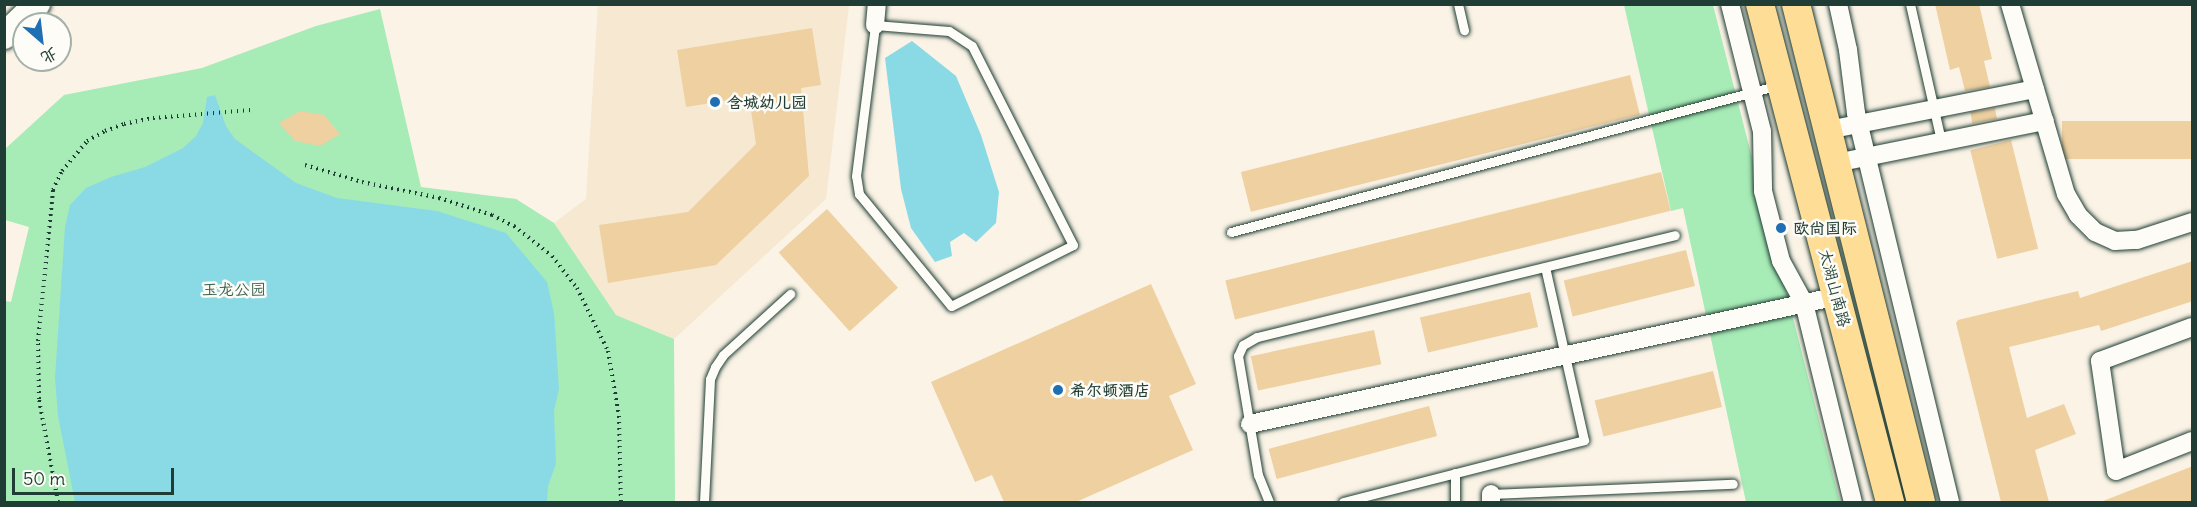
<!DOCTYPE html>
<meta charset="utf-8">
<style>
body{margin:0}
#map{position:relative;width:2197px;height:507px;overflow:hidden;background:#faf3e6;font-family:Delius,"LXGW WenKai TC",sans-serif}
div>[style]{position:absolute}
.built>*{inset:0;background:#f6e8d1}
.green>*{inset:0;background:#a7ebb6}
.water>*{inset:0;background:#8adae6}
.building>*{inset:0;background:#eed0a1;transform-origin:0 0}
.path>*{height:4px;margin-top:-2px;transform-origin:0;background:repeating-linear-gradient(90deg,#1f3d34 0 1.5px,transparent 0 6px)}
.roads{filter:drop-shadow(0 0 2px #1f3d34) drop-shadow(0 0 2px #1f3d34)}
.service>*{height:9px;margin:-4.5px;padding:0 4.5px;transform-origin:4.5px;border-radius:4.5px;background:#fdfcf7}
.minor>*{height:18px;margin:-9px;padding:0 9px;transform-origin:9px;border-radius:9px;background:#fdfcf7}
.secondary>*{height:26px;margin:-13px;padding:0 13px;transform-origin:13px;border-radius:13px;background:#fdfcf7}
.primary>*{height:28px;margin:-14px;padding:0 14px;transform-origin:14px;border-radius:14px;background:#fedd96}
.dots>*{width:16px;height:16px;translate:-50% -50%;box-sizing:border-box;border:3px solid #fdfcf7;border-radius:50%}
span{translate:-50% -50%;white-space:nowrap;text-align:center;line-height:1.15;-webkit-text-stroke:5px #fdfcf7;paint-order:stroke}
.poi-label{font-size:16px;color:#1f3d34;font-weight:700}
.left{translate:0 -50%;text-align:left}
.street-label{font-size:16px;color:#1f3d34}
.park-label{font-size:16px;color:#3a604e}
.frame{position:absolute;inset:0;border:6px solid #1f3d34;pointer-events:none}
.north{position:absolute;left:12px;top:12px;width:60px;height:60px;box-sizing:border-box;background:#fdfcf7;border:2px solid #a4b0a9;border-radius:50%;rotate:152deg;font-size:16px;font-weight:700;line-height:24px;text-align:center;color:#1f3d34}
.north::after{content:'';display:block;margin:auto;width:21px;height:27px;background:#1f6fb2;clip-path:polygon(50% 0,100% 100%,50% 72%,0 100%)}
.scale{position:absolute;left:12px;top:468px;width:162px;height:27px;box-sizing:border-box;border:3px solid #1f3d34;border-top:0;padding-left:8px;font-size:18px;line-height:21px;white-space:nowrap;color:#1f3d34;-webkit-text-stroke:4px #fdfcf7;paint-order:stroke}
</style>
<div id="map">
<div class="built">
<div style="clip-path:polygon(598px 5px,849px 5px,826px 199px,674px 339px,616px 315px,554px 223px,586px 199px)"></div>
</div>
<div class="green">
<div style="clip-path:polygon(1624px 5px,1713px 5px,1840px 502px,1746px 502px,1683px 208px,1671px 211px)"></div>
<div style="clip-path:polygon(380px 9px,421px 187px,516px 199px,554px 223px,616px 315px,674px 339px,675px 502px,5px 502px,5px 301px,11px 302px,29px 227px,5px 220px,5px 149px,64px 95px,202px 68px,316px 26px)"></div>
</div>
<div class="water">
<div style="clip-path:polygon(912px 41px,956px 76px,981px 135px,999px 192px,996px 223px,976px 242px,964px 233px,950px 242px,952px 256px,935px 262px,911px 228px,901px 189px,885px 58px)"></div>
<div style="clip-path:polygon(215px 95px,226px 126px,235px 139px,296px 183px,337px 198px,437px 211px,506px 233px,547px 282px,554px 313px,559px 389px,554px 411px,556px 464px,548px 486px,547px 502px,75px 502px,58px 416px,55px 378px,65px 227px,70px 205px,86px 188px,111px 177px,145px 167px,183px 148px,196px 136px,203px 123px,207px 97px)"></div>
</div>
<div class="building">
<div style="clip-path:polygon(1935px 4px,1979px 4px,1992px 59px,1984px 61px,1990px 87px,1965px 91px,1959px 67px,1950px 70px)"></div>
<div style="clip-path:polygon(812px 28px,821px 85px,801px 88px,809px 176px,716px 265px,608px 283px,599px 225px,688px 212px,756px 144px,749px 97px,686px 107px,677px 50px)"></div>
<div style="left:1630px;top:75px;width:41px;height:401px;rotate:76deg"></div>
<div style="left:1995px;top:108px;width:11px;height:25px;rotate:80deg"></div>
<div style="clip-path:polygon(300px 111px,324px 115px,340px 134px,320px 146px,295px 141px,279px 123px)"></div>
<div style="left:2193px;top:121px;width:38px;height:131px;rotate:90deg"></div>
<div style="left:2011px;top:140px;width:112px;height:42px;rotate:76deg"></div>
<div style="left:1661px;top:172px;width:40px;height:449px;rotate:76deg"></div>
<div style="left:827px;top:209px;width:106px;height:65px;rotate:48deg"></div>
<div style="left:1686px;top:250px;width:37px;height:126px;rotate:76deg"></div>
<div style="clip-path:polygon(2193px 261px,2193px 301px,2101px 331px,2099px 325px,2009px 347px,2027px 418px,2064px 404px,2076px 434px,2035px 450px,2049px 502px,2001px 502px,1956px 323px,1958px 320px,2078px 291px,2080px 298px)"></div>
<div style="clip-path:polygon(1151px 284px,1196px 384px,1169px 396px,1193px 450px,1076px 502px,1004px 502px,992px 475px,975px 482px,931px 382px)"></div>
<div style="left:1530px;top:292px;width:36px;height:113px;rotate:77deg"></div>
<div style="left:1374px;top:330px;width:35px;height:126px;rotate:78deg"></div>
<div style="left:1713px;top:371px;width:37px;height:122px;rotate:76deg"></div>
<div style="left:1429px;top:406px;width:31px;height:166px;rotate:75deg"></div>
<div style="clip-path:polygon(2193px 466px,2193px 502px,2103px 502px,2103px 501px)"></div>
</div>
<div class="path">
<div style="left:305px;top:165px;width:59px;rotate:16.6deg"></div>
<div style="left:362px;top:182px;width:79px;rotate:11.7deg"></div>
<div style="left:439px;top:198px;width:56px;rotate:17.8deg"></div>
<div style="left:492px;top:215px;width:25px;rotate:27deg"></div>
<div style="left:514px;top:226px;width:48px;rotate:38.3deg"></div>
<div style="left:552px;top:256px;width:41px;rotate:52deg"></div>
<div style="left:577px;top:288px;width:70px;rotate:63.8deg"></div>
<div style="left:608px;top:351px;width:66px;rotate:80.4deg"></div>
<div style="left:619px;top:416px;width:86px;rotate:88.7deg"></div>
<div style="left:58px;top:502px;width:105px;rotate:-100.5deg"></div>
<div style="left:39px;top:399px;width:58px;rotate:-91deg"></div>
<div style="left:38px;top:341px;width:152px;rotate:-84.3deg"></div>
<div style="left:53px;top:190px;width:21px;rotate:-65deg"></div>
<div style="left:62px;top:171px;width:39px;rotate:-50deg"></div>
<div style="left:87px;top:141px;width:21px;rotate:-29deg"></div>
<div style="left:105px;top:131px;width:20px;rotate:-20deg"></div>
<div style="left:124px;top:124px;width:30px;rotate:-12deg"></div>
<div style="left:153px;top:118px;width:98px;rotate:-4.7deg"></div>
</div>
<div class="roads">
<div class="service">
<div style="left:1458px;top:4px;width:27px;rotate:77deg"></div>
<div style="left:1910px;top:4px;width:139px;rotate:77.2deg"></div>
<div style="left:875px;top:25px;width:74px;rotate:4.6deg"></div>
<div style="left:949px;top:31px;width:27px;rotate:33deg"></div>
<div style="left:972px;top:46px;width:223px;rotate:63.1deg"></div>
<div style="left:1073px;top:245px;width:136px;rotate:153.4deg"></div>
<div style="left:951px;top:306px;width:145px;rotate:-129.4deg"></div>
<div style="left:859px;top:194px;width:18px;rotate:-99deg"></div>
<div style="left:856px;top:176px;width:152px;rotate:-82.8deg"></div>
<div style="left:1231px;top:232px;width:567px;rotate:-15.02deg"></div>
<div style="left:1455px;top:473px;width:29px;rotate:90deg"></div>
<div style="left:1491px;top:494px;width:242px;rotate:-2.4deg"></div>
<div style="left:704px;top:502px;width:123px;rotate:-87.2deg"></div>
<div style="left:710px;top:379px;width:13px;rotate:-67deg"></div>
<div style="left:715px;top:367px;width:14px;rotate:-56deg"></div>
<div style="left:723px;top:355px;width:91px;rotate:-42.3deg"></div>
<div style="left:1269px;top:502px;width:29px;rotate:-112deg"></div>
<div style="left:1258px;top:475px;width:121px;rotate:-99.5deg"></div>
<div style="left:1238px;top:356px;width:12px;rotate:-66deg"></div>
<div style="left:1243px;top:345px;width:16px;rotate:-30deg"></div>
<div style="left:1257px;top:337px;width:430px;rotate:-13.7deg"></div>
<div style="left:1343px;top:502px;width:249px;rotate:-14.4deg"></div>
<div style="left:1584px;top:440px;width:177px;rotate:-102.7deg"></div>
</div>
<div class="minor">
<div style="left:1730px;top:4px;width:131px;rotate:75.9deg"></div>
<div style="left:1762px;top:131px;width:60px;rotate:89deg"></div>
<div style="left:1763px;top:191px;width:72px;rotate:75.6deg"></div>
<div style="left:1781px;top:261px;width:48px;rotate:61.3deg"></div>
<div style="left:1804px;top:303px;width:205px;rotate:76.2deg"></div>
<div style="left:1838px;top:4px;width:47px;rotate:77.7deg"></div>
<div style="left:1848px;top:50px;width:64px;rotate:82.8deg"></div>
<div style="left:1856px;top:113px;width:400px;rotate:76.4deg"></div>
<div style="left:2010px;top:4px;width:198px;rotate:73.6deg"></div>
<div style="left:2066px;top:194px;width:24px;rotate:60deg"></div>
<div style="left:2078px;top:215px;width:24px;rotate:45deg"></div>
<div style="left:2095px;top:232px;width:22px;rotate:24deg"></div>
<div style="left:2115px;top:241px;width:22px;rotate:-3deg"></div>
<div style="left:2137px;top:240px;width:58px;rotate:-18.1deg"></div>
<div style="left:875px;top:25px;width:21px;rotate:-85deg"></div>
<div style="left:1828px;top:130px;width:211px;rotate:-11.2deg"></div>
<div style="left:1836px;top:163px;width:213px;rotate:-11.4deg"></div>
<div style="left:2192px;top:327px;width:98px;rotate:159.7deg"></div>
<div style="left:2100px;top:361px;width:111px;rotate:81.7deg"></div>
<div style="left:2116px;top:471px;width:82px;rotate:-21.5deg"></div>
<div style="left:1250px;top:424px;width:602px;rotate:-12.28deg"></div>
<div style="left:1491px;top:494px;width:8px;rotate:90deg"></div>
</div>
<div class="secondary">
<div style="left:4px;top:36px;width:46px;rotate:-44.1deg"></div>
</div>
<div class="primary">
<div style="left:1760px;top:4px;width:515px;rotate:75.37deg"></div>
<div style="left:1796px;top:4px;width:513px;rotate:75.91deg"></div>
</div>
</div>
<div class="dots">
<div style="left:715px;top:102px;background:#1f6fb2"></div>
<div style="left:1781px;top:228px;background:#1f6fb2"></div>
<div style="left:1058px;top:390px;background:#1f6fb2"></div>
</div>
<div class="poi-label">
<span class="left" style="left:727px;top:102px">含城幼儿园</span>
<span class="left" style="left:1793px;top:228px">欧尚国际</span>
<span class="left" style="left:1070px;top:390px">希尔顿酒店</span>
</div>
<div class="street-label">
<span style="left:1835px;top:288px;rotate:75deg">太湖山南路</span>
</div>
<div class="park-label">
<span style="left:234px;top:289px">玉龙公园</span>
</div>
<div class="frame"></div>
<div class="north">北</div>
<div class="scale">50 m</div>
</div>
